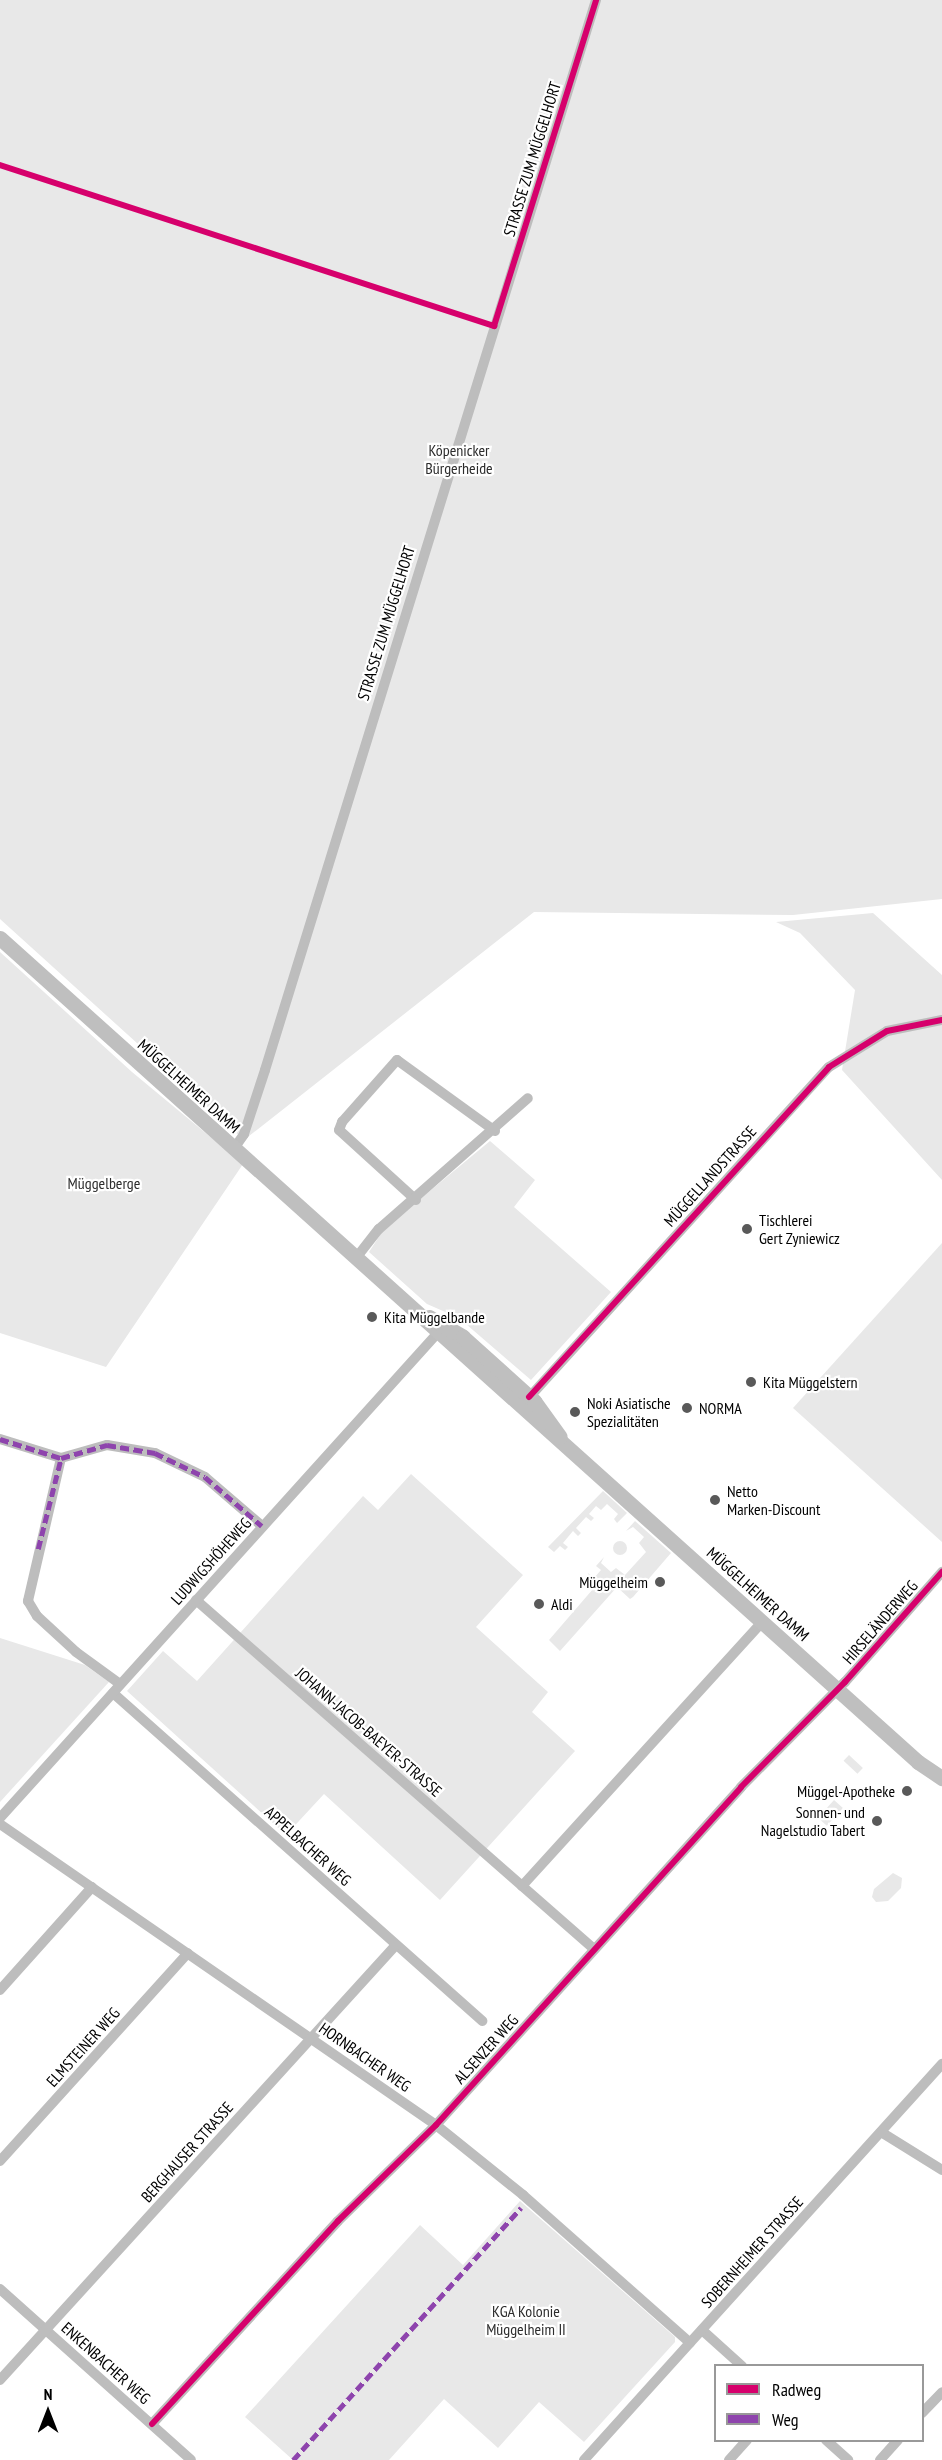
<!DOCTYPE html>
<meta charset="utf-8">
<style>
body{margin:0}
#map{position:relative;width:942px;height:2460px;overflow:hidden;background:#fff;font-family:"PT Sans Narrow",sans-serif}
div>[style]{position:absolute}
.green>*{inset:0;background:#e8e8e8;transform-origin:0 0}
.round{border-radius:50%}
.minor>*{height:10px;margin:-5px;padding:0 5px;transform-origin:5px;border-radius:5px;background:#bdbdbd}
.secondary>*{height:15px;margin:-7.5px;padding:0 7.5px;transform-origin:7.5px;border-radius:7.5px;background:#bfbfbf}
.quiet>*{height:4.5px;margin-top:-2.25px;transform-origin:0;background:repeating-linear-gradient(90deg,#8e44ad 0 9px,transparent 0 13.5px)}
.cycleway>*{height:6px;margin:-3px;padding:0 3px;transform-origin:3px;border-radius:3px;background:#d6006c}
.dots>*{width:16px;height:16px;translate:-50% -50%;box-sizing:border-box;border:3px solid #fff;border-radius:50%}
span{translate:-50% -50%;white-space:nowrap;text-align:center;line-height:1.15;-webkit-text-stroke:4.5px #fff;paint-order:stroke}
.street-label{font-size:16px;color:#000}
.park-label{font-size:16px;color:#2d2d2d}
.poi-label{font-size:16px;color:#000}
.left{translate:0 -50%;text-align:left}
.right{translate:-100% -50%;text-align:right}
.legend{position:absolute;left:714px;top:2364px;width:210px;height:78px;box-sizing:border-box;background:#fff;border:2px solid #999;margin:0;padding:8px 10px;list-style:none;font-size:18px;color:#000}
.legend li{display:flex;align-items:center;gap:12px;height:30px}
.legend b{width:30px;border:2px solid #999}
.north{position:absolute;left:18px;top:2382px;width:60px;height:60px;-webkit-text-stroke:4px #fff;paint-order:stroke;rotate:0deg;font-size:16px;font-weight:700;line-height:24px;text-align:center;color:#000}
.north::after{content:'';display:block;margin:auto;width:21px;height:27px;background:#000;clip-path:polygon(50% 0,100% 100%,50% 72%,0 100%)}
</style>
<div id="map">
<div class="green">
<div style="clip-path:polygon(0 0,942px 0,942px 899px,793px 915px,534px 912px,244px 1140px,0 919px)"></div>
<div style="clip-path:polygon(873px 913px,942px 975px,942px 1180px,842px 1070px,855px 990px,800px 933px,776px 922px)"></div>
<div style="clip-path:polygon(0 952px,132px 1072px,243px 1164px,106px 1367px,0 1333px)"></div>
<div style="clip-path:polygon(490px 1141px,535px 1180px,514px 1207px,611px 1292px,531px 1380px,459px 1318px,427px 1304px,369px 1252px,384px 1229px)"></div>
<div style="clip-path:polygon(942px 1243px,942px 1542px,793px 1408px)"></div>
<div style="clip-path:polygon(411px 1474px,523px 1575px,476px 1627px,548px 1692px,532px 1712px,575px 1751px,440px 1900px,324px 1794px,286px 1835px,127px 1691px,163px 1651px,197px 1681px,363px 1496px,378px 1510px)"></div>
<div style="clip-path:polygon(603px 1491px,627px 1513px,617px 1523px,614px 1519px,618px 1514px,607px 1504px,601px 1510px,596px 1506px,589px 1514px,594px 1518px,591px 1521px,586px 1517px,576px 1528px,581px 1533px,578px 1536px,573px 1531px,563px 1543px,568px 1547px,565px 1550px,560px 1546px,554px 1552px,548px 1547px)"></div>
<div style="clip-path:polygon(635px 1521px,671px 1553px,633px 1597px,630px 1599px,617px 1587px,560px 1651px,549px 1640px,593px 1589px,588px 1573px,594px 1578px,601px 1570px,596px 1566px,604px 1557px,601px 1563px,611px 1572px,616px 1568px,625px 1575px,646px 1552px,639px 1543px,644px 1537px,633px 1527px,626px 1531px)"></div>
<div class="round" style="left:613px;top:1541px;width:14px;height:14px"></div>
<div style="clip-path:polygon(0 1638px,85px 1665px,109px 1682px,0 1802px)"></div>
<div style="left:849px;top:1755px;width:19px;height:8px;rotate:43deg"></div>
<div style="left:834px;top:1800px;width:12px;height:24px;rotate:42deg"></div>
<div style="clip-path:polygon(893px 1873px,902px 1878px,901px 1888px,888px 1901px,876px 1902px,872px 1897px,874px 1889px)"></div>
<div style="clip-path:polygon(520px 2201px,675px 2337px,675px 2342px,584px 2442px,539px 2402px,498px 2448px,444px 2399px,389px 2460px,293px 2460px,245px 2417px,420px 2225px,463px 2265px)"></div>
</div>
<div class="minor">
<div style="left:233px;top:1150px;width:19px;rotate:-55deg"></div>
<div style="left:244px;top:1134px;width:67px;rotate:-71.8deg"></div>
<div style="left:265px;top:1070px;width:1120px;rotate:-72.81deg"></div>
<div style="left:416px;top:1200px;width:104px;rotate:-137.7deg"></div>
<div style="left:339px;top:1130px;width:9px;rotate:-69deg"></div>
<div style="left:342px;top:1122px;width:83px;rotate:-48.4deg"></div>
<div style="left:397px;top:1060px;width:121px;rotate:35.9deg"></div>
<div style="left:356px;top:1258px;width:37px;rotate:-52deg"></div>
<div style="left:379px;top:1229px;width:198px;rotate:-41.3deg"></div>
<div style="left:525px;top:1402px;width:452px;rotate:-47.8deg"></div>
<div style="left:829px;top:1067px;width:68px;rotate:-31.8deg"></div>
<div style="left:887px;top:1031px;width:56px;rotate:-11.3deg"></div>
<div style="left:0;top:1439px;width:64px;rotate:17.3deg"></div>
<div style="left:61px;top:1458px;width:48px;rotate:-15.8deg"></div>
<div style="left:107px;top:1445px;width:49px;rotate:9.5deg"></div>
<div style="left:155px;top:1453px;width:55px;rotate:25.6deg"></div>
<div style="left:205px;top:1477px;width:75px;rotate:40.7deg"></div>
<div style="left:61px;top:1458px;width:147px;rotate:103deg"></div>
<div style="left:28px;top:1601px;width:17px;rotate:59deg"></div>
<div style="left:37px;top:1616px;width:53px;rotate:42.7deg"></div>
<div style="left:76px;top:1652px;width:54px;rotate:36deg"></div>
<div style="left:196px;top:1600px;width:529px;rotate:41.25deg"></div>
<div style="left:113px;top:1693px;width:494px;rotate:41.6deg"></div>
<div style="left:0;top:1818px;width:661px;rotate:-47.94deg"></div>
<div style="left:0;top:1824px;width:530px;rotate:34.62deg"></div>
<div style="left:436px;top:2125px;width:112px;rotate:38.8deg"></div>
<div style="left:523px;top:2195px;width:223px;rotate:41.5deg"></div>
<div style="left:522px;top:1886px;width:357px;rotate:-47.7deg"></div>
<div style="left:0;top:1990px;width:138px;rotate:-48.2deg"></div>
<div style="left:881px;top:2132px;width:72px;rotate:31.9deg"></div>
<div style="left:0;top:2161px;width:280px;rotate:-47.9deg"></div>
<div style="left:0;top:2289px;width:256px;rotate:41.8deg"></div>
<div style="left:702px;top:2330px;width:54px;rotate:42deg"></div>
<div style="left:0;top:2380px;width:588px;rotate:-47.69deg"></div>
<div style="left:922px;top:2413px;width:29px;rotate:-46deg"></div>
<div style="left:152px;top:2424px;width:275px;rotate:-47.5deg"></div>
<div style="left:338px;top:2221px;width:137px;rotate:-44.4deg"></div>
<div style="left:436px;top:2125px;width:455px;rotate:-47.9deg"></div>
<div style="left:741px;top:1787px;width:148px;rotate:-45.3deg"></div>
<div style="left:845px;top:1682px;width:147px;rotate:-48.6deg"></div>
<div style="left:826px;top:2440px;width:30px;rotate:42deg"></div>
<div style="left:584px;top:2460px;width:534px;rotate:-47.89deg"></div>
<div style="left:729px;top:2460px;width:27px;rotate:-48deg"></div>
<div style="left:880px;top:2460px;width:27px;rotate:-48deg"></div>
</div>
<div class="secondary">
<div style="left:0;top:938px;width:1234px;rotate:41.91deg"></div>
<div style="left:918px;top:1762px;width:29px;rotate:34deg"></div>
<div style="left:429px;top:1317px;width:39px;rotate:30deg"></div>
<div style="left:463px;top:1337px;width:96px;rotate:42deg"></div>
<div style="left:534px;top:1401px;width:44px;rotate:54.2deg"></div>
</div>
<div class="quiet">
<div style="left:0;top:1439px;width:64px;rotate:17.3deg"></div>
<div style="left:61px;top:1458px;width:48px;rotate:-15.8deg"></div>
<div style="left:107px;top:1445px;width:49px;rotate:9.5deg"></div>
<div style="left:155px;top:1453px;width:55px;rotate:25.6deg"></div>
<div style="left:205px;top:1477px;width:75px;rotate:40.7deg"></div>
<div style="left:38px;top:1549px;width:94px;rotate:-75.8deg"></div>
<div style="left:293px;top:2460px;width:340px;rotate:-47.9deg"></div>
</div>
<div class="cycleway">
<div style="left:0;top:165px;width:520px;rotate:18.05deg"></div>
<div style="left:494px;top:326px;width:342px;rotate:-72.6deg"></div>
<div style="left:529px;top:1397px;width:446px;rotate:-47.7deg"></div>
<div style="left:829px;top:1067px;width:68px;rotate:-31.8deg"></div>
<div style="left:887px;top:1031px;width:56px;rotate:-11.3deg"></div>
<div style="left:152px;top:2424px;width:275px;rotate:-47.5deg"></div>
<div style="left:338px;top:2221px;width:137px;rotate:-44.4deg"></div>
<div style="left:436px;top:2125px;width:455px;rotate:-47.9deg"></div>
<div style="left:741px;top:1787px;width:148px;rotate:-45.3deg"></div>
<div style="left:845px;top:1682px;width:147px;rotate:-48.6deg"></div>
</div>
<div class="dots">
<div style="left:747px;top:1229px;background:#595959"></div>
<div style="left:372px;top:1317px;background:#595959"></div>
<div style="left:751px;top:1382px;background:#595959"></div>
<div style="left:687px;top:1408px;background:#595959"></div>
<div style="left:575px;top:1412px;background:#595959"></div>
<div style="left:715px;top:1500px;background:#595959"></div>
<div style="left:660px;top:1582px;background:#595959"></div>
<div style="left:539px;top:1604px;background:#595959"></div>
<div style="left:907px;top:1791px;background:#595959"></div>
<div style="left:877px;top:1821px;background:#595959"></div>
</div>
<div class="street-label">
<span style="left:532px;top:159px;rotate:-73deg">STRASSE ZUM MÜGGELHORT</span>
<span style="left:386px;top:623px;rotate:-73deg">STRASSE ZUM MÜGGELHORT</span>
<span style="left:189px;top:1086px;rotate:42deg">MÜGGELHEIMER DAMM</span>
<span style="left:710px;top:1176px;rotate:-48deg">MÜGGELLANDSTRASSE</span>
<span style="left:211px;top:1561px;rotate:-48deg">LUDWIGSHÖHEWEG</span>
<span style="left:758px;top:1594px;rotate:42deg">MÜGGELHEIMER DAMM</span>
<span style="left:880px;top:1622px;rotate:-49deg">HIRSELÄNDERWEG</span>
<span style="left:369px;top:1732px;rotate:41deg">JOHANN-JACOB-BAEYER-STRASSE</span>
<span style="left:308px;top:1846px;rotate:42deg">APPELBACHER WEG</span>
<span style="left:83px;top:2047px;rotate:-48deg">ELMSTEINER WEG</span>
<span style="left:486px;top:2049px;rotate:-48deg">ALSENZER WEG</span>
<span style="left:365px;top:2057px;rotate:35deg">HORNBACHER WEG</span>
<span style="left:187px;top:2152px;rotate:-48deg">BERGHAUSER STRASSE</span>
<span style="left:752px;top:2252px;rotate:-48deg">SOBERNHEIMER STRASSE</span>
<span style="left:106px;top:2363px;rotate:42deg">ENKENBACHER WEG</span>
</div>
<div class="park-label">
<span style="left:459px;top:459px">Köpenicker<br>Bürgerheide</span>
<span style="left:104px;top:1183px">Müggelberge</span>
<span style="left:526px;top:2320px">KGA Kolonie<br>Müggelheim II</span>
</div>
<div class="poi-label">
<span class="left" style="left:759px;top:1229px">Tischlerei<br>Gert Zyniewicz</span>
<span class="left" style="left:384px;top:1317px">Kita Müggelbande</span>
<span class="left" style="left:763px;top:1382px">Kita Müggelstern</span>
<span class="left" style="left:587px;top:1412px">Noki Asiatische<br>Spezialitäten</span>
<span class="left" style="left:699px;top:1408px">NORMA</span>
<span class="left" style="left:727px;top:1500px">Netto<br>Marken-Discount</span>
<span class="right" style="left:648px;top:1582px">Müggelheim</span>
<span class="left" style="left:551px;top:1604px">Aldi</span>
<span class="right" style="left:895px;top:1791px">Müggel-Apotheke</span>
<span class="right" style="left:865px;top:1821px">Sonnen- und<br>Nagelstudio Tabert</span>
</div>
<ul class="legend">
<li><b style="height:8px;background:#d6006c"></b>Radweg</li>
<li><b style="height:8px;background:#8e44ad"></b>Weg</li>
</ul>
<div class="north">N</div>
</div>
